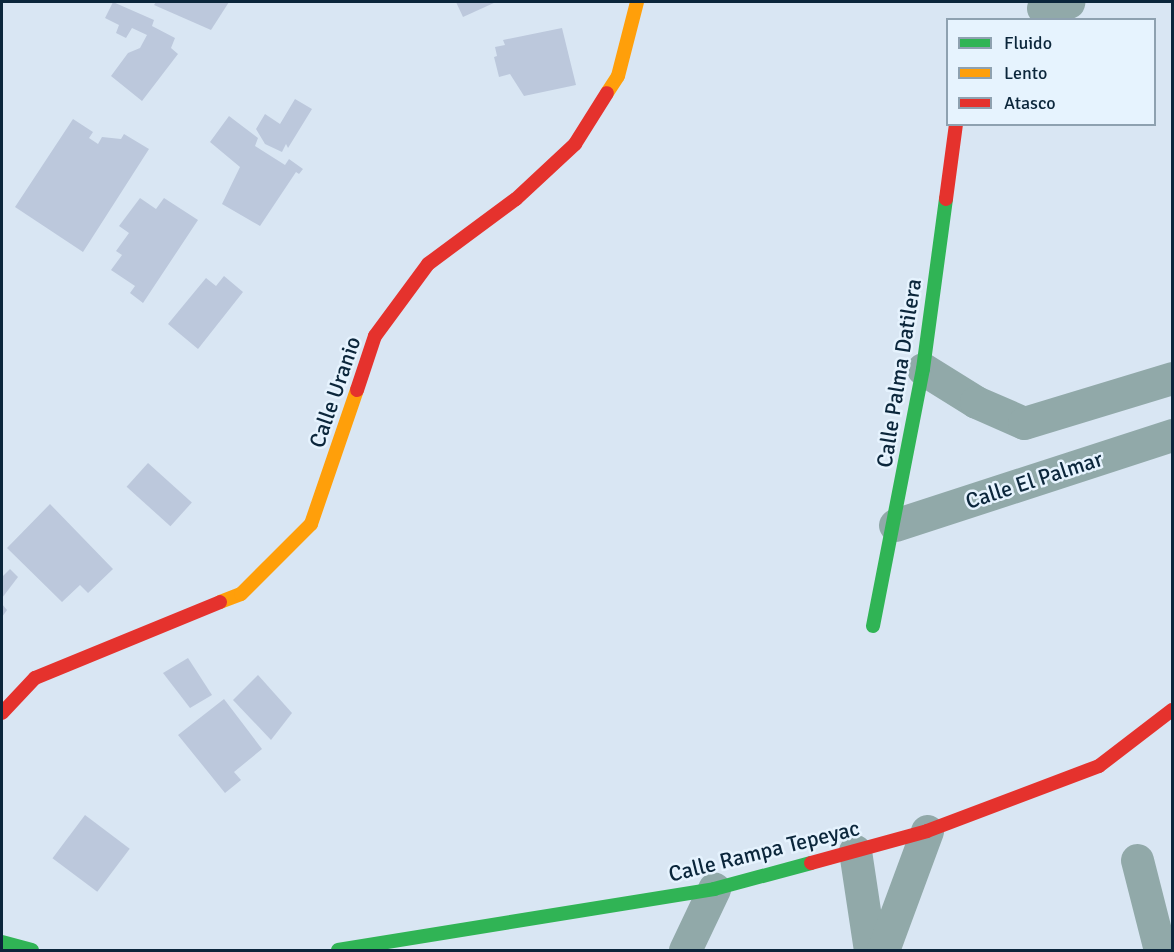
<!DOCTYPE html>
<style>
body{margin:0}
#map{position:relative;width:1174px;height:952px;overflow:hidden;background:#d9e6f3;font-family:Signika,sans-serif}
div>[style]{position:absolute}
.building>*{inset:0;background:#bcc8dc;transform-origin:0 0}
.street>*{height:33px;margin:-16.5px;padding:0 16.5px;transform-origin:16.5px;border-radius:16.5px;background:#91a9a9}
.fast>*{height:14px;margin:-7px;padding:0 7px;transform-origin:7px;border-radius:7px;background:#30b455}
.slow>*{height:14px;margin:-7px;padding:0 7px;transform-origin:7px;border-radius:7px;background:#ff9f0a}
.jam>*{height:14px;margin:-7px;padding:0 7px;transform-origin:7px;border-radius:7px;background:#e5322d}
span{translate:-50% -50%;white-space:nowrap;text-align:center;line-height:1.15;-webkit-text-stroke:5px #e6f3fe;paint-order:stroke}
.street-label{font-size:22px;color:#0b263b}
.frame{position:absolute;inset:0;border:3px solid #0b263b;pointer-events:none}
.legend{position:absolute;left:946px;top:18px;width:210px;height:108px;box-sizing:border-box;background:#e6f3fe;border:2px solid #8ea1b0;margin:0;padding:8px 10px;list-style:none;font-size:18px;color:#0b263b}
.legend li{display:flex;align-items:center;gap:12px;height:30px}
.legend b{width:30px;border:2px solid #8ea1b0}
</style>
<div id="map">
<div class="building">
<div style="clip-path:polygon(113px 2px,154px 20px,152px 26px,175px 38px,171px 48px,178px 54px,142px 101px,111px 76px,128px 53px,140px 48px,147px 35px,132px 28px,126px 38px,116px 33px,119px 25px,105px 18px)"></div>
<div style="clip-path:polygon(156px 2px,229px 2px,211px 30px,154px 5px)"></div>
<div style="clip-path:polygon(456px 2px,496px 2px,463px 17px)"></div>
<div style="clip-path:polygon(562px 28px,576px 85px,524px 96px,510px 74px,499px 77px,494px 57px,497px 56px,495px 47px,505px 45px,503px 40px)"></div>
<div style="clip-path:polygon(295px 99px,312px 109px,288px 148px,286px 144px,282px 152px,265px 144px,256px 129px,265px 114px,280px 124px)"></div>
<div style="clip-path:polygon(229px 116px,258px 138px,255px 146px,285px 165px,289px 159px,303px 169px,299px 174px,296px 172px,260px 226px,222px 204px,240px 167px,210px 142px)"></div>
<div style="clip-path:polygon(73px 119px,93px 132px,89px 138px,98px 144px,102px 137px,121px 139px,124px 134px,149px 149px,83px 252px,15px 207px)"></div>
<div style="clip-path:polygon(140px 198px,156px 209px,164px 198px,198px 220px,143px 303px,130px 293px,135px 286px,111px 270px,122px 255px,116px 251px,129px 233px,119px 226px)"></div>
<div style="clip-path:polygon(224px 276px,243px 292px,198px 349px,168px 324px,206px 278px,216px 286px)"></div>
<div style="left:148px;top:463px;width:59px;height:32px;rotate:42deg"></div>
<div style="clip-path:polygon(50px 504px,113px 569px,88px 593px,80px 585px,62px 602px,7px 548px)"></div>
<div style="clip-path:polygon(10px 569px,18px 577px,2px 598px,2px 577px)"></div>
<div style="clip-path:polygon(2px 604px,7px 610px,2px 617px)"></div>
<div style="clip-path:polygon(188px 658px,212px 695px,190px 708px,163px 673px)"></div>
<div style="clip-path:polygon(258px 675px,292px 713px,271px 740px,233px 700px)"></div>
<div style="clip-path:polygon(224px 699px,262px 749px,234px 772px,241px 780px,225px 793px,178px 735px)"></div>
<div style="left:85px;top:815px;width:56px;height:54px;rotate:37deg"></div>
</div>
<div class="street">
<div style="left:1043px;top:8px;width:26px;rotate:-13deg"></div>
<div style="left:923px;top:369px;width:62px;rotate:31.9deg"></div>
<div style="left:976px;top:402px;width:52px;rotate:23.6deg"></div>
<div style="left:1024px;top:423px;width:155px;rotate:-16.9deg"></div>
<div style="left:895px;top:525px;width:291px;rotate:-18deg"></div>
<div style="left:855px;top:851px;width:100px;rotate:81.4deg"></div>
<div style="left:1137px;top:860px;width:93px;rotate:75.7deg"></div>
<div style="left:685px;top:950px;width:68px;rotate:-64.6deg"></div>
<div style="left:883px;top:950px;width:127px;rotate:-69.7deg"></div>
</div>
<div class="fast">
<div style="left:873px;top:626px;width:262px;rotate:-79deg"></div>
<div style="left:923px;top:369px;width:172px;rotate:-82.3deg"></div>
<div style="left:2px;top:942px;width:31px;rotate:15deg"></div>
<div style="left:338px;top:950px;width:381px;rotate:-9.2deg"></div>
<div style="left:714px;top:889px;width:100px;rotate:-15deg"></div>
</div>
<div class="slow">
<div style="left:607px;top:93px;width:20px;rotate:-57deg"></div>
<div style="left:618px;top:76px;width:76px;rotate:-75.6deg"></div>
<div style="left:220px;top:602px;width:22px;rotate:-21deg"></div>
<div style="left:241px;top:594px;width:99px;rotate:-45deg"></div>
<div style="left:311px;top:524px;width:142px;rotate:-71.1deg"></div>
</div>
<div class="jam">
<div style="left:946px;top:199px;width:76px;rotate:-82.4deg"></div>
<div style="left:357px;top:390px;width:57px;rotate:-71.6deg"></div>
<div style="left:375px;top:336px;width:89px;rotate:-53.6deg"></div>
<div style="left:428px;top:264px;width:109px;rotate:-36.5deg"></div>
<div style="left:516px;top:199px;width:81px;rotate:-43deg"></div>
<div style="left:575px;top:144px;width:60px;rotate:-57.9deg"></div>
<div style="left:2px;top:713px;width:48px;rotate:-46.7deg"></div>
<div style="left:35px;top:678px;width:200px;rotate:-22.3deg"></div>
<div style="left:811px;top:863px;width:120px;rotate:-15.4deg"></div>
<div style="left:927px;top:831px;width:184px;rotate:-20.7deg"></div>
<div style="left:1099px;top:766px;width:92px;rotate:-37.5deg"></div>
</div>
<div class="street-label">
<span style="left:899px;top:373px;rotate:-81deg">Calle Palma Datilera</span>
<span style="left:335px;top:392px;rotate:-71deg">Calle Uranio</span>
<span style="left:1034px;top:480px;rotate:-18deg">Calle El Palmar</span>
<span style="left:764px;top:851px;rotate:-14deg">Calle Rampa Tepeyac</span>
</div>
<div class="frame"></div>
<ul class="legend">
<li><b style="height:8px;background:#30b455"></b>Fluido</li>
<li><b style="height:8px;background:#ff9f0a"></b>Lento</li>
<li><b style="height:8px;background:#e5322d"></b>Atasco</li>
</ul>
</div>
